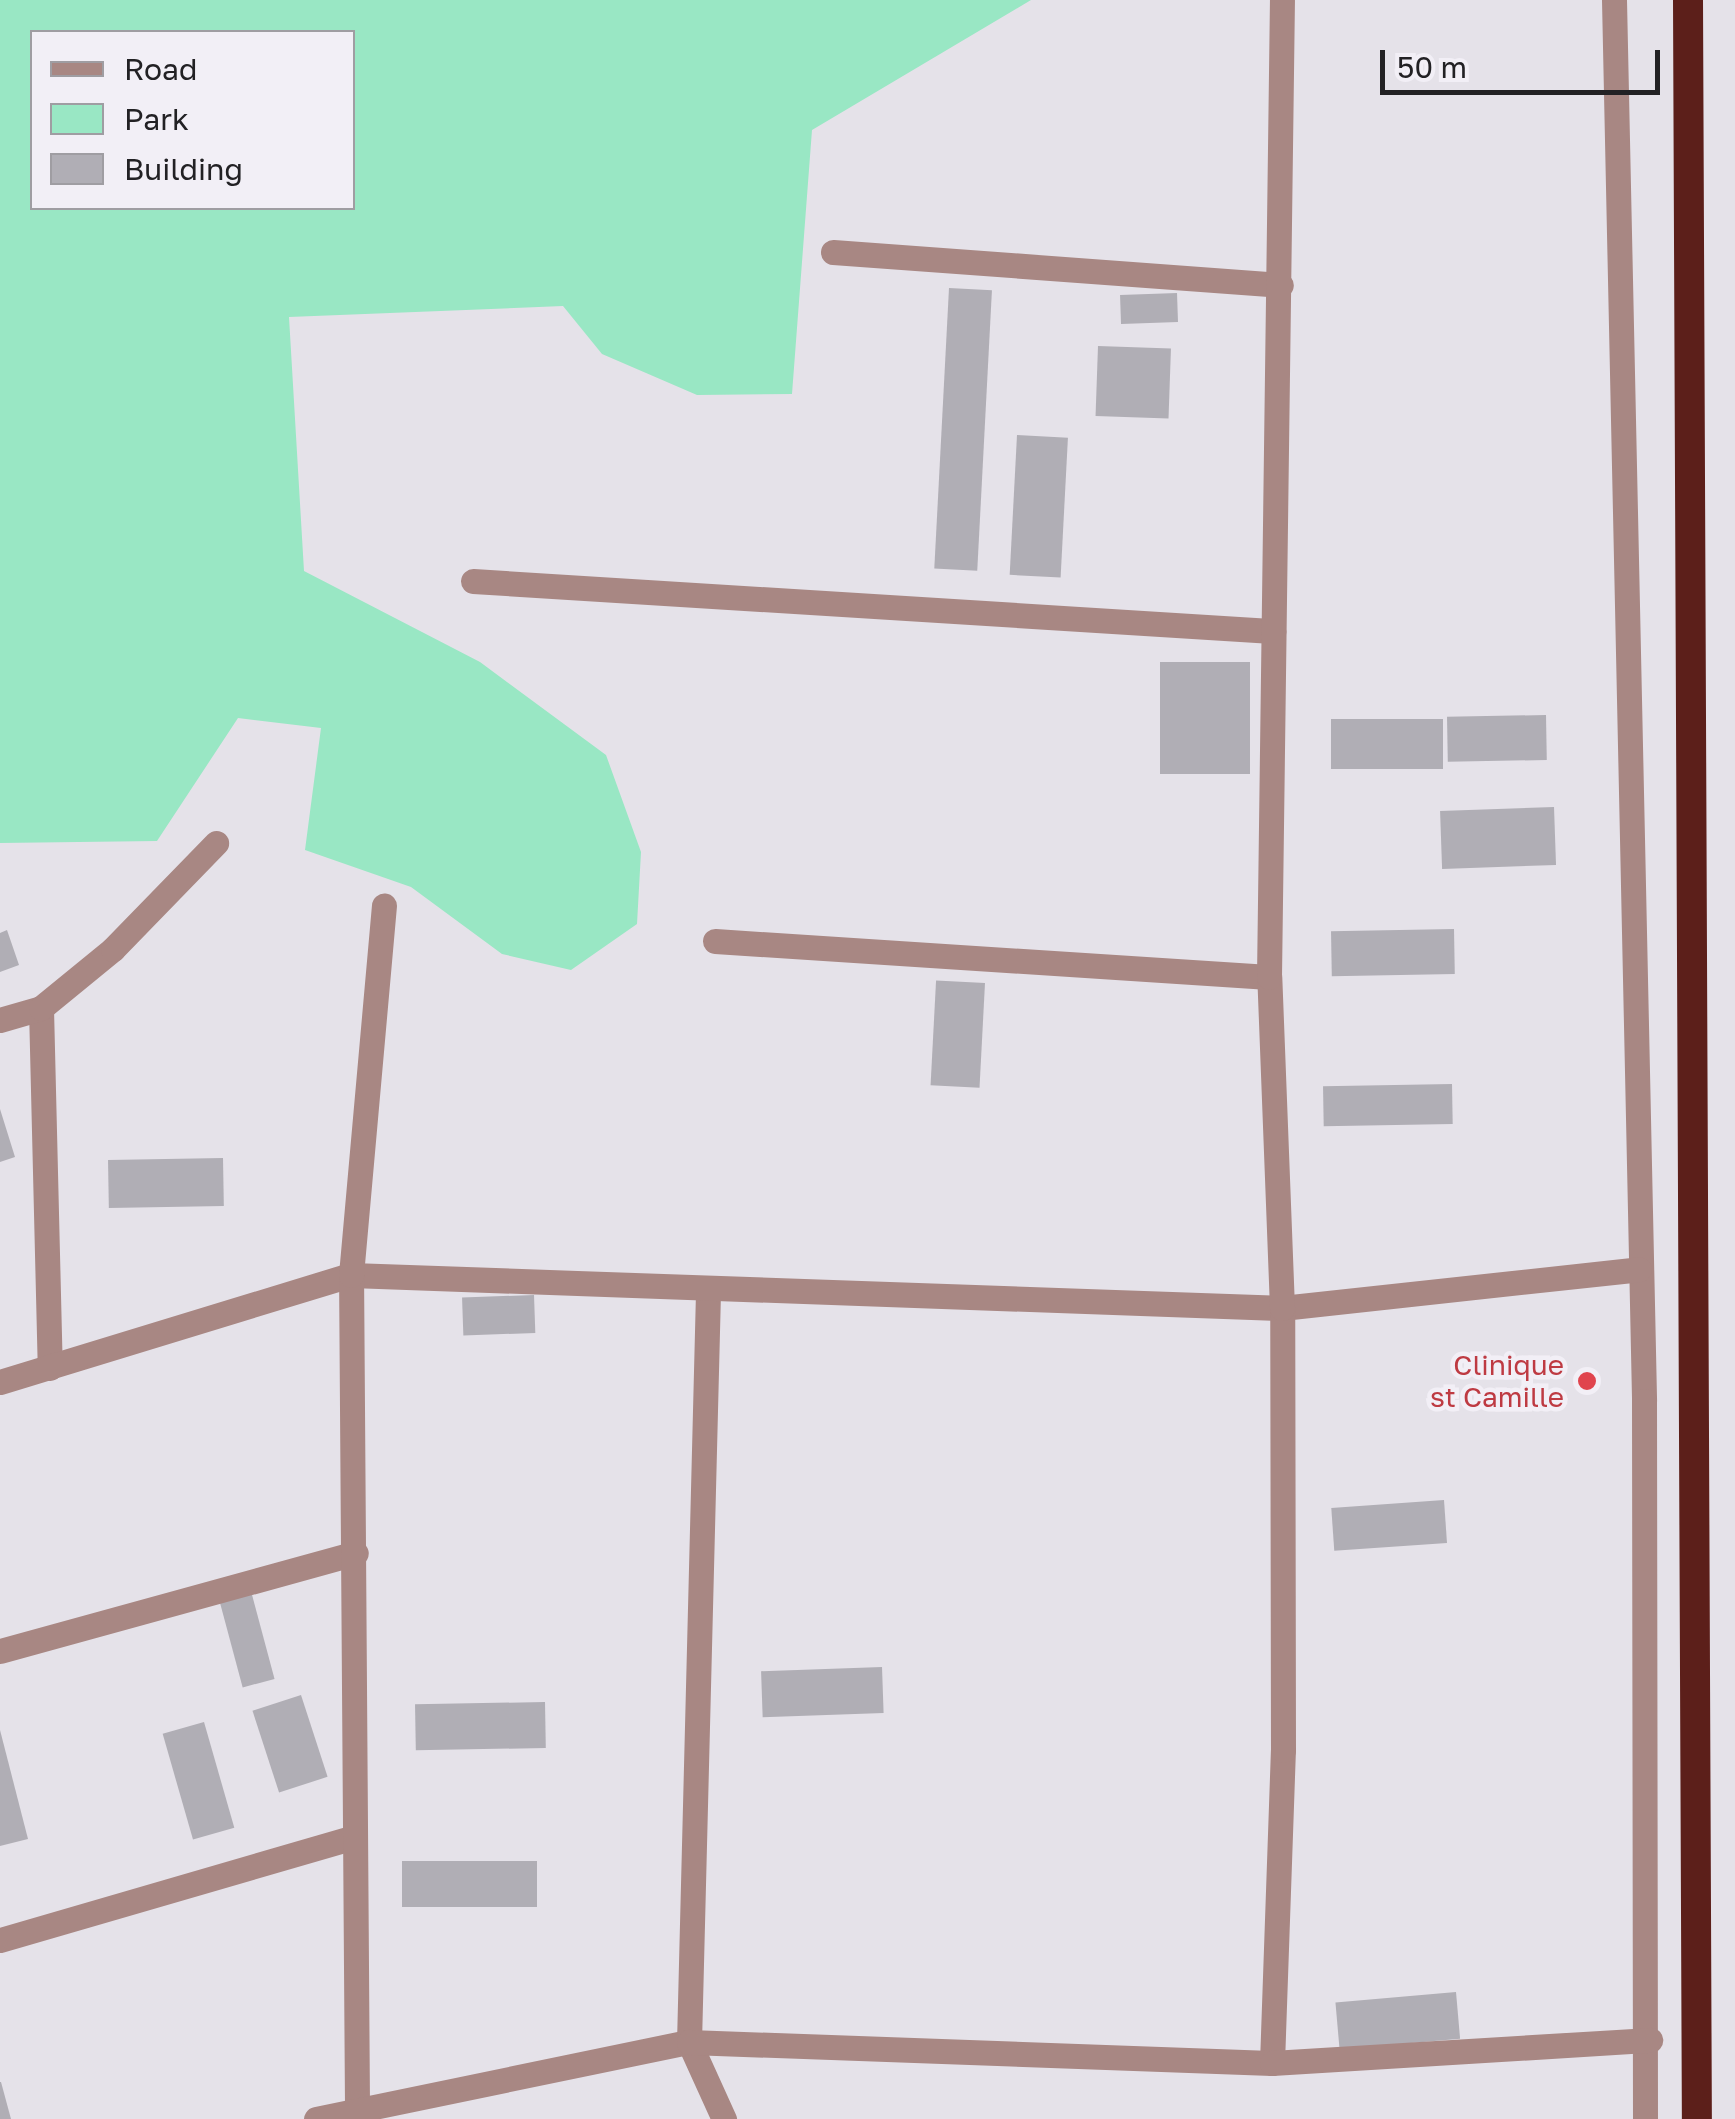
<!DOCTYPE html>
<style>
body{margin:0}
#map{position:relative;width:1735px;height:2119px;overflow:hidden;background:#e5e2e9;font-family:"Golos Text",sans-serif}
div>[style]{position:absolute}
.green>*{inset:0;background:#99e7c4}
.building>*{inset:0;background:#b0aeb5;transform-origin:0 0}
.street>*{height:25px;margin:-12.5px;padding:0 12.5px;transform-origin:12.5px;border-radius:12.5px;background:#a88783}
.highway>*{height:30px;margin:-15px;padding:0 15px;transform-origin:15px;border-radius:15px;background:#5c1f1a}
.dots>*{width:28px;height:28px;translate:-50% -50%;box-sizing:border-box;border:5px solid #f2eff6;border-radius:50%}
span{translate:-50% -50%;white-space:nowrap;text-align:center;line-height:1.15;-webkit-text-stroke:9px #f2eff6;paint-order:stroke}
.health-label{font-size:28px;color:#be3a42}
.right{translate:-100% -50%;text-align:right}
.legend{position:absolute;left:30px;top:30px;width:325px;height:180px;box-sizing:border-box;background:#f2eff6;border:2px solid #9f9da2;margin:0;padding:12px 18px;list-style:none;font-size:30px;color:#222124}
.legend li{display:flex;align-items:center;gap:20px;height:50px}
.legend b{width:50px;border:2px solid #9f9da2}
.scale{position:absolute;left:1380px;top:50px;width:280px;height:45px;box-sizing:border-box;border:5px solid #222124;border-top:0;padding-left:12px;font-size:30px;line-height:35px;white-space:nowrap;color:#222124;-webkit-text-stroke:8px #f2eff6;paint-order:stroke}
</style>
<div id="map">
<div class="green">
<div style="clip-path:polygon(evenodd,0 0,1031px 0,812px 130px,792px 394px,697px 395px,602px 354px,563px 306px,289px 317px,304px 571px,480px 662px,606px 755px,641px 852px,637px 924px,571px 970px,502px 954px,411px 887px,305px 850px,321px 728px,238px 718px,157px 841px,0 843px,0 0,32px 32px,352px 32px,352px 208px,32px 208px,32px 32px)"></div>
</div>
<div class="building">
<div style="left:949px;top:288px;width:43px;height:281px;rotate:3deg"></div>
<div style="left:1177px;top:293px;width:29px;height:57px;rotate:88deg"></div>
<div style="left:1098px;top:346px;width:73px;height:70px;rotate:2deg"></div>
<div style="left:1017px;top:435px;width:51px;height:140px;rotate:3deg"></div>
<div style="left:1250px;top:662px;width:112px;height:90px;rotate:90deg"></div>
<div style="left:1546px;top:715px;width:45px;height:99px;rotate:89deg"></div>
<div style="left:1443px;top:719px;width:50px;height:112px;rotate:90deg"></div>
<div style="left:1554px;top:807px;width:58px;height:114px;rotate:88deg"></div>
<div style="left:1454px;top:929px;width:45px;height:123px;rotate:89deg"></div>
<div style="clip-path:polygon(7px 930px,19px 965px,0 972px,0 933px)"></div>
<div style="left:985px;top:983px;width:105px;height:49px;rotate:93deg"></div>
<div style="left:1452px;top:1084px;width:40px;height:129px;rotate:89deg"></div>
<div style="clip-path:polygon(0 1109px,15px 1157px,0 1162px)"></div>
<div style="left:223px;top:1158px;width:48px;height:115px;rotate:89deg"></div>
<div style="left:534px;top:1295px;width:38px;height:72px;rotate:88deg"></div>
<div style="left:1444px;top:1500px;width:43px;height:113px;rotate:86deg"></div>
<div style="left:251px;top:1591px;width:91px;height:33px;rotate:75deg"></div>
<div style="left:882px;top:1667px;width:46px;height:121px;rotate:88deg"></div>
<div style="left:301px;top:1695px;width:86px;height:51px;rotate:72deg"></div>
<div style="left:545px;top:1702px;width:46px;height:130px;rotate:89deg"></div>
<div style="left:204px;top:1722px;width:110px;height:43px;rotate:74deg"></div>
<div style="clip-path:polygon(0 1730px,28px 1839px,0 1846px)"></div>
<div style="left:537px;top:1861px;width:46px;height:135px;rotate:90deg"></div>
<div style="left:1456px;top:1992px;width:47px;height:121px;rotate:85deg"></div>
<div style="clip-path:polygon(0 2082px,1px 2082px,11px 2119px,0 2119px)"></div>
</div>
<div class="street">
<div style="left:1614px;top:0;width:1401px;rotate:88.77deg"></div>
<div style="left:1644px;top:1401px;width:718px;rotate:89.92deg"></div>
<div style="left:833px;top:252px;width:449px;rotate:4.2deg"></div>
<div style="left:473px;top:581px;width:802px;rotate:3.58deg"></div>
<div style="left:715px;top:941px;width:555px;rotate:3.72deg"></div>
<div style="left:41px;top:1008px;width:360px;rotate:88.6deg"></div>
<div style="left:0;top:1020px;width:43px;rotate:-16.3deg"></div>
<div style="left:41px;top:1008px;width:93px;rotate:-39.3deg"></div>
<div style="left:113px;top:949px;width:148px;rotate:-45.8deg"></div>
<div style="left:708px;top:1292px;width:750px;rotate:91.45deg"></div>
<div style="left:689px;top:2042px;width:85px;rotate:65.6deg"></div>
<div style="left:0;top:1382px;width:367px;rotate:-17deg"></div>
<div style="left:351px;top:1275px;width:932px;rotate:2.03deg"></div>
<div style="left:1282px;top:1308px;width:359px;rotate:-6.2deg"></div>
<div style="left:0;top:1651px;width:369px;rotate:-15.4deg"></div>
<div style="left:0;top:1940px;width:369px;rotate:-16.2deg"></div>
<div style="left:1272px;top:2063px;width:313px;rotate:-88deg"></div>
<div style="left:1283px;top:1750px;width:442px;rotate:-90.1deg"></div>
<div style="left:1282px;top:1308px;width:331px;rotate:-92.2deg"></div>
<div style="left:1269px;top:977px;width:977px;rotate:-89.24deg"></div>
<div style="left:357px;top:2106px;width:831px;rotate:-90.41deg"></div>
<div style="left:351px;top:1275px;width:371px;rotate:-84.9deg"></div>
<div style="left:316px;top:2119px;width:381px;rotate:-11.7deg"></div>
<div style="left:689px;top:2042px;width:583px;rotate:2.06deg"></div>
<div style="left:1272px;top:2063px;width:379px;rotate:-3.5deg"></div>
</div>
<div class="highway">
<div style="left:1688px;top:0;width:2119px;rotate:89.76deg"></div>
</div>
<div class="dots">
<div style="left:1587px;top:1381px;background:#e0444e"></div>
</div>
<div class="health-label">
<span class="right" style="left:1564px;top:1381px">Clinique<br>st Camille</span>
</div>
<ul class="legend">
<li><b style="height:12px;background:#a88783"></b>Road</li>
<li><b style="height:28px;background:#99e7c4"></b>Park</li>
<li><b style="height:28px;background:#b0aeb5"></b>Building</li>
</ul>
<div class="scale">50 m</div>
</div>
